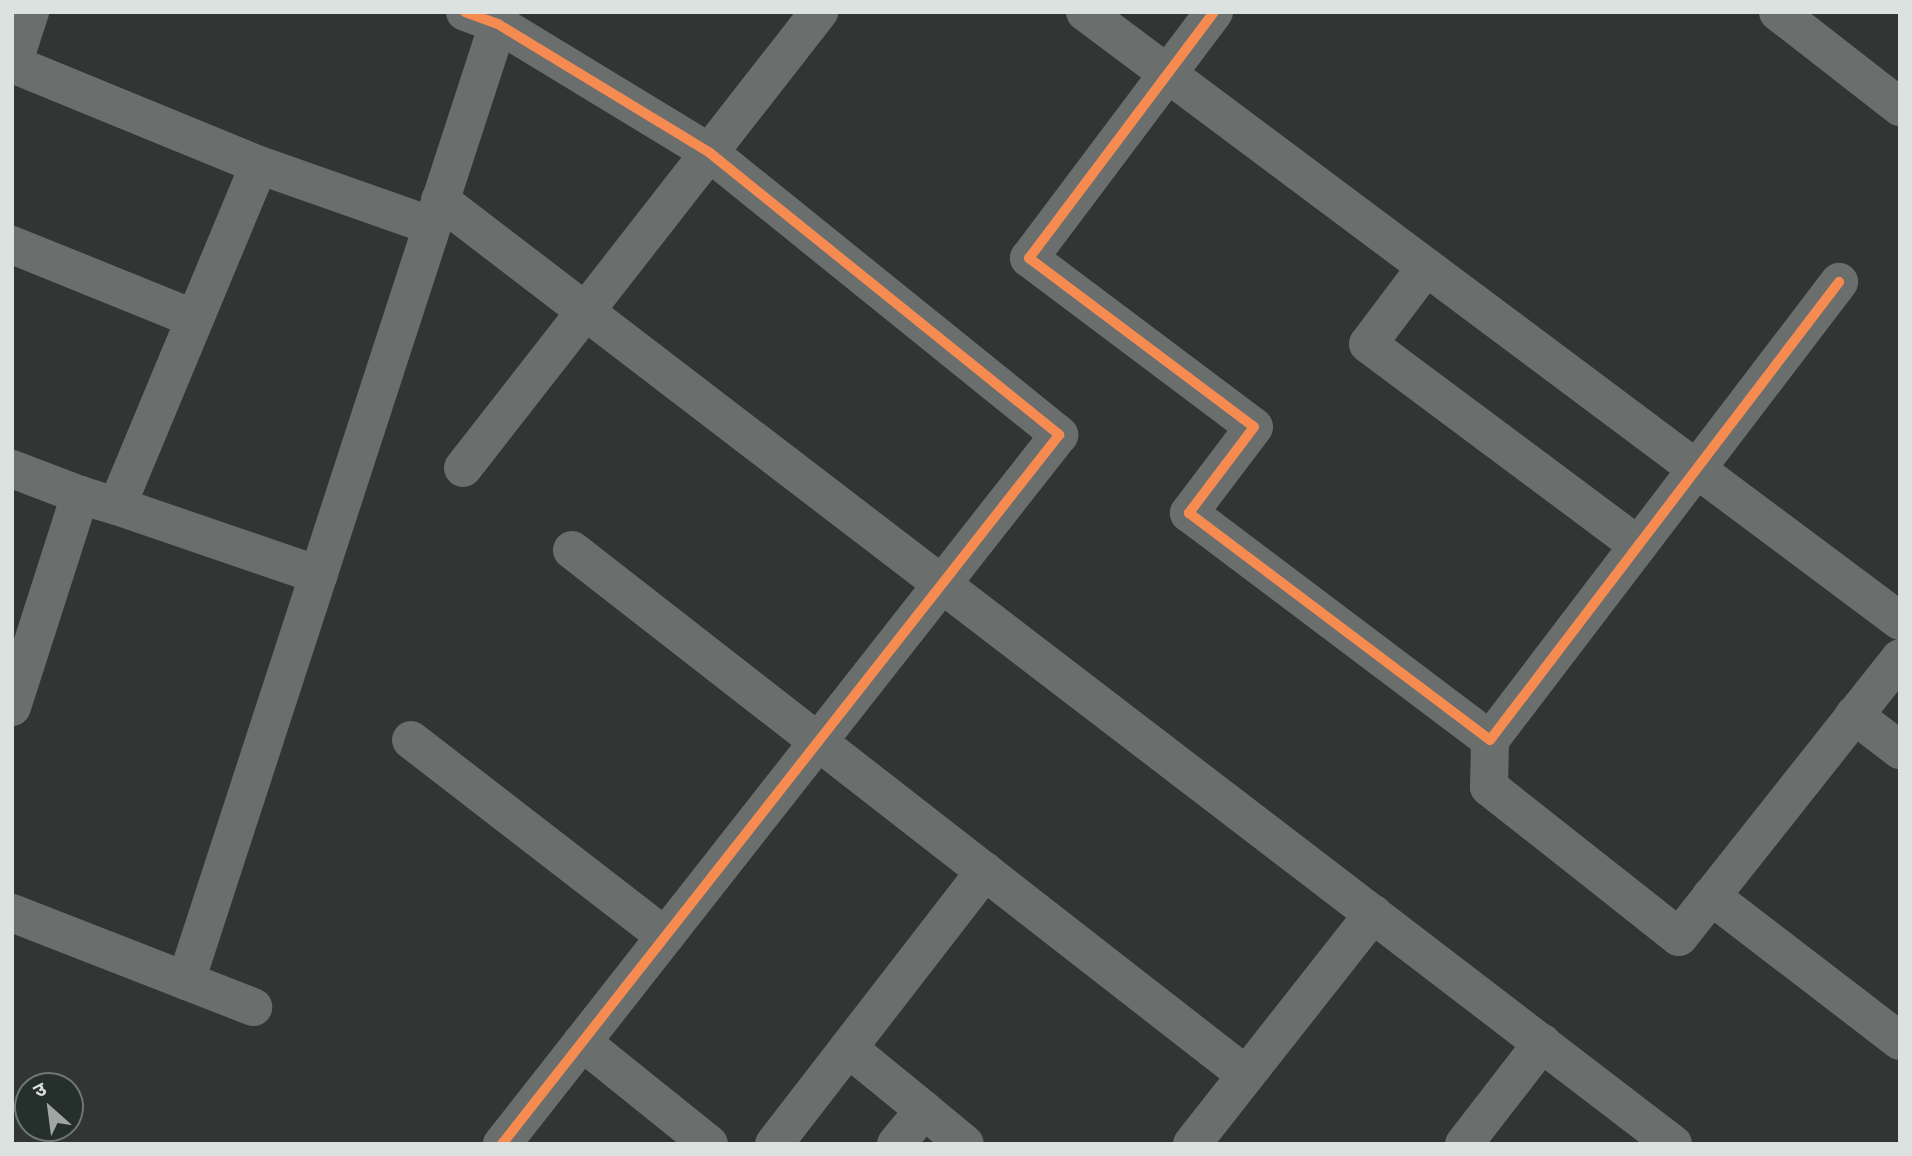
<!DOCTYPE html>
<meta charset="utf-8">
<style>
body{margin:0}
#map{position:relative;width:1912px;height:1156px;overflow:hidden;background:#313635;font-family:"Fira Sans","Noto Sans Devanagari",sans-serif}
div>[style]{position:absolute}
.minor>*{height:38px;margin:-19px;padding:0 19px;transform-origin:19px;border-radius:19px;background:#6a6e6d}
.cycleway>*{height:10px;margin:-5px;padding:0 5px;transform-origin:5px;border-radius:5px;background:#f68b52}
span{translate:-50% -50%;white-space:nowrap;text-align:center;line-height:1.15;-webkit-text-stroke:7px #252f2c;paint-order:stroke}
.frame{position:absolute;inset:0;border:14px solid #dbe2df;pointer-events:none}
.north{position:absolute;left:14px;top:1072px;width:70px;height:70px;box-sizing:border-box;background:#252f2c;border:2px solid #6e7774;border-radius:50%;rotate:332deg;font-size:19px;font-weight:700;line-height:28px;text-align:center;color:#dbe2df}
.north::after{content:'';display:block;margin:auto;width:24px;height:32px;background:#a0a6a4;clip-path:polygon(50% 0,100% 100%,50% 72%,0 100%)}
</style>
<div id="map">
<div class="minor">
<div style="left:465px;top:12px;width:35px;rotate:20deg"></div>
<div style="left:498px;top:24px;width:248px;rotate:31.3deg"></div>
<div style="left:710px;top:153px;width:449px;rotate:38.9deg"></div>
<div style="left:1059px;top:435px;width:902px;rotate:128.15deg"></div>
<div style="left:1085px;top:12px;width:1017px;rotate:36.77deg"></div>
<div style="left:1214px;top:12px;width:308px;rotate:126.9deg"></div>
<div style="left:1029px;top:258px;width:281px;rotate:36.9deg"></div>
<div style="left:1254px;top:427px;width:108px;rotate:127.1deg"></div>
<div style="left:1189px;top:513px;width:377px;rotate:37deg"></div>
<div style="left:1490px;top:740px;width:576px;rotate:-52.69deg"></div>
<div style="left:1778px;top:12px;width:155px;rotate:37.9deg"></div>
<div style="left:259px;top:165px;width:183px;rotate:19.4deg"></div>
<div style="left:440px;top:200px;width:1553px;rotate:37.44deg"></div>
<div style="left:12px;top:245px;width:197px;rotate:22deg"></div>
<div style="left:1426px;top:267px;width:96px;rotate:127deg"></div>
<div style="left:1368px;top:344px;width:337px;rotate:36.7deg"></div>
<div style="left:463px;top:468px;width:579px;rotate:-52.02deg"></div>
<div style="left:12px;top:469px;width:73px;rotate:20.9deg"></div>
<div style="left:117px;top:506px;width:213px;rotate:18.9deg"></div>
<div style="left:572px;top:550px;width:854px;rotate:37.92deg"></div>
<div style="left:12px;top:707px;width:223px;rotate:-72.2deg"></div>
<div style="left:80px;top:495px;width:39px;rotate:17deg"></div>
<div style="left:117px;top:506px;width:369px;rotate:-67.4deg"></div>
<div style="left:259px;top:165px;width:266px;rotate:-157.7deg"></div>
<div style="left:13px;top:64px;width:55px;rotate:-71.9deg"></div>
<div style="left:1854px;top:715px;width:58px;rotate:37.3deg"></div>
<div style="left:411px;top:740px;width:321px;rotate:37.7deg"></div>
<div style="left:1490px;top:740px;width:47px;rotate:91.2deg"></div>
<div style="left:1489px;top:787px;width:242px;rotate:38.3deg"></div>
<div style="left:1679px;top:937px;width:356px;rotate:-51.6deg"></div>
<div style="left:1711px;top:896px;width:238px;rotate:37.5deg"></div>
<div style="left:12px;top:913px;width:259px;rotate:21.3deg"></div>
<div style="left:186px;top:981px;width:1007px;rotate:-71.94deg"></div>
<div style="left:582px;top:1042px;width:163px;rotate:38.8deg"></div>
<div style="left:848px;top:1048px;width:98px;rotate:39.2deg"></div>
<div style="left:774px;top:1144px;width:345px;rotate:-52.3deg"></div>
<div style="left:896px;top:1144px;width:44px;rotate:-50.5deg"></div>
<div style="left:924px;top:1110px;width:53px;rotate:39.7deg"></div>
<div style="left:1192px;top:1144px;width:293px;rotate:-51.8deg"></div>
<div style="left:1464px;top:1144px;width:128px;rotate:-52.3deg"></div>
</div>
<div class="cycleway">
<div style="left:465px;top:12px;width:35px;rotate:20deg"></div>
<div style="left:498px;top:24px;width:248px;rotate:31.3deg"></div>
<div style="left:710px;top:153px;width:449px;rotate:38.9deg"></div>
<div style="left:1059px;top:435px;width:902px;rotate:128.15deg"></div>
<div style="left:1214px;top:12px;width:308px;rotate:126.9deg"></div>
<div style="left:1029px;top:258px;width:281px;rotate:36.9deg"></div>
<div style="left:1254px;top:427px;width:108px;rotate:127.1deg"></div>
<div style="left:1189px;top:513px;width:377px;rotate:37deg"></div>
<div style="left:1490px;top:740px;width:576px;rotate:-52.69deg"></div>
</div>
<div class="frame"></div>
<div class="north">उ</div>
</div>
